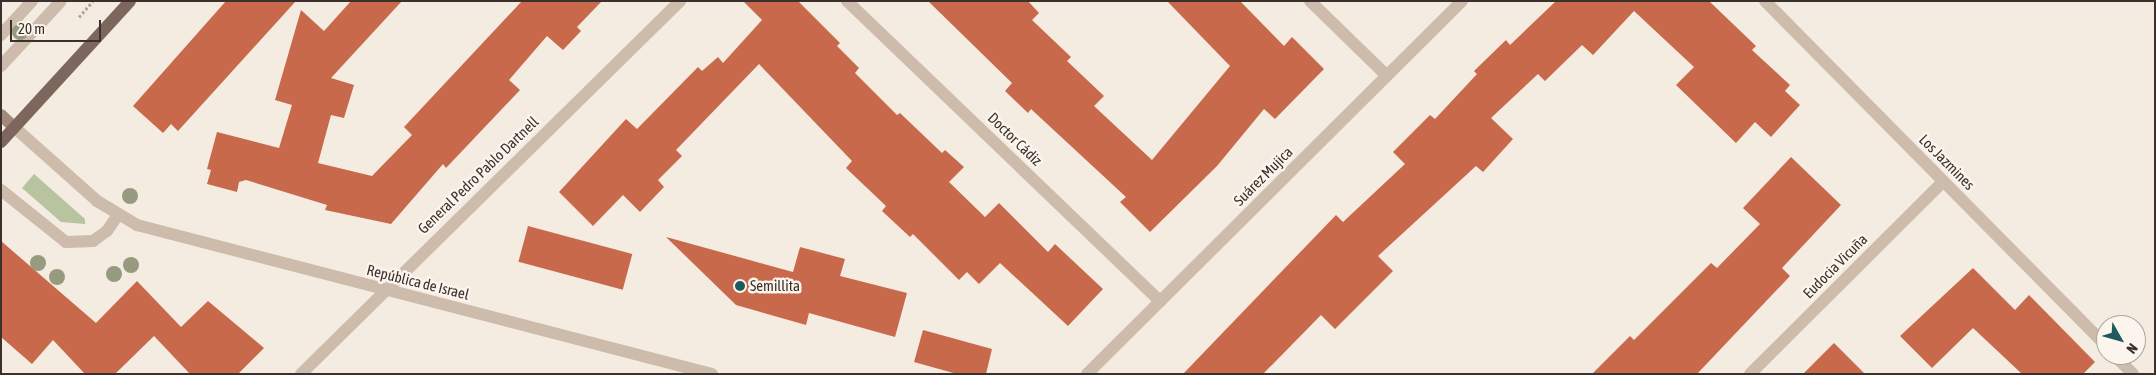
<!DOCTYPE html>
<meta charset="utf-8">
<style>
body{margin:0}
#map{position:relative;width:2156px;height:375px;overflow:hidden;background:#f4ebe1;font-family:"Asap Condensed",sans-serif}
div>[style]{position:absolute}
.green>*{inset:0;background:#b8c4a0}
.building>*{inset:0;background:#c8694b;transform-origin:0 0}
.path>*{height:3px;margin-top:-1.5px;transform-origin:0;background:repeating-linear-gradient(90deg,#b9a596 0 2.5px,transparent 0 5px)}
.service>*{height:12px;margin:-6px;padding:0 6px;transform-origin:6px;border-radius:6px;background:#cdbbac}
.minor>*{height:12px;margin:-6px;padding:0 6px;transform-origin:6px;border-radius:6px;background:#cdbbac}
.tertiary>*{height:12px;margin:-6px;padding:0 6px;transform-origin:6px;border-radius:6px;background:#cdbbac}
.secondary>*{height:12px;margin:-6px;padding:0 6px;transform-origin:6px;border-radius:6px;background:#a18a7d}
.primary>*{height:12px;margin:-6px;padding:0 6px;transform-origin:6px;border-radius:6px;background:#7d675c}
.trees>*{width:16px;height:16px;margin:-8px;border-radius:50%;background:#969b7f}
.dots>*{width:14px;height:14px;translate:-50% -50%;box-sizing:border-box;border:2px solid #fbf5ee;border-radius:50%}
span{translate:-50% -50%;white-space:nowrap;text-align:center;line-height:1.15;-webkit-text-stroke:5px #fbf5ee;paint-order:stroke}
.street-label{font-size:15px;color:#3b302b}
.poi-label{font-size:15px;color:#3b302b}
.left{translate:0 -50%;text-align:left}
.frame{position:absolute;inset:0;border:2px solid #3b302b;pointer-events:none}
.north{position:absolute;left:2096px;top:315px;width:50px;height:50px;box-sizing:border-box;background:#fbf5ee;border:1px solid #aea6a0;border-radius:50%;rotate:128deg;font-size:14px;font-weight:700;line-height:20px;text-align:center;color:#3b302b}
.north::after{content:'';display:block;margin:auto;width:18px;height:22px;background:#1f5a5e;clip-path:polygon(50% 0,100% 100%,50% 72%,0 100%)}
.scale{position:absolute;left:10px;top:20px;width:91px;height:22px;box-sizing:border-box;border:2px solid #3b302b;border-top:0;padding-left:6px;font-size:15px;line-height:18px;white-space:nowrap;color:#3b302b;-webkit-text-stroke:4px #fbf5ee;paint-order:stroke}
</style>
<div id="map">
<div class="green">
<div style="clip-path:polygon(34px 174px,85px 219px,85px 224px,61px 222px,22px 188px)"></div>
</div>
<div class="building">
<div style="clip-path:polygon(226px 1px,296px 1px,178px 131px,171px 124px,163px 133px,133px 106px)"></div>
<div style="clip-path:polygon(351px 1px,402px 1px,331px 78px,354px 85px,344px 118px,331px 115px,318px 163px,372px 176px,412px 135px,404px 127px,522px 1px,602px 1px,577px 27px,581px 31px,563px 50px,547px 36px,509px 80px,520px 90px,446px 168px,443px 164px,391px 224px,325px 210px,327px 205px,246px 180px,239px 182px,237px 192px,207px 184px,211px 170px,207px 169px,217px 132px,279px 148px,292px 105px,275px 100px,301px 10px,324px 31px)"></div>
<div style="clip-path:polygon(743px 1px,798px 1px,840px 43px,837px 46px,859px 68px,855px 73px,897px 115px,900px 113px,942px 153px,945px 150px,964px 167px,949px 182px,985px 217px,999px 203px,1048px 252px,1055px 244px,1103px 289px,1068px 326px,1000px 263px,979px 284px,967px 272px,959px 280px,913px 234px,910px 237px,882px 211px,886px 206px,846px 168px,852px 161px,759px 64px,676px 150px,682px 156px,658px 180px,664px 187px,640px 212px,623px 195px,593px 226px,559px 192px,626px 119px,637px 129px,698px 67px,702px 71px,718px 57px,723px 63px,762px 20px)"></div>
<div style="clip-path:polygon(928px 1px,1028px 1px,1039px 13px,1032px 20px,1071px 57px,1067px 61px,1104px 96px,1094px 106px,1152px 160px,1230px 66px,1167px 1px,1240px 1px,1284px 46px,1292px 37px,1324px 69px,1275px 119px,1264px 109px,1217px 166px,1150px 232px,1120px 202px,1126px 197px,1031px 109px,1028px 113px,1005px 91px,1012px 83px)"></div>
<div style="clip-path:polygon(1556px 1px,1709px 1px,1756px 46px,1752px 50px,1790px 85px,1785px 91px,1800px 105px,1771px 137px,1755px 122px,1736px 143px,1676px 85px,1694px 67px,1634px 11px,1593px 55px,1582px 45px,1545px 81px,1538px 74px,1491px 118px,1513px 139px,1483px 172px,1476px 166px,1378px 256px,1393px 271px,1335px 329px,1321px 315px,1263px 374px,1183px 374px,1336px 215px,1343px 222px,1405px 164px,1393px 152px,1430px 115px,1435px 119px,1477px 74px,1474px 71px,1506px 40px,1510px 45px)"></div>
<div style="clip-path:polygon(1791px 157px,1841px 205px,1782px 268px,1790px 276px,1697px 374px,1592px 374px,1630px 336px,1634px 340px,1711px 263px,1717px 268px,1760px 224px,1743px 208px)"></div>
<div style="left:528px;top:226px;width:108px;height:37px;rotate:15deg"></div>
<div style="clip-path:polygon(666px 237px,793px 272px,800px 247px,845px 259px,840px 276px,907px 293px,895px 337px,809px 313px,806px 325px,736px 305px)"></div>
<div style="clip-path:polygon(1px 241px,96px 323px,137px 281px,181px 327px,208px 301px,264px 348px,238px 374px,190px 374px,154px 336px,115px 374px,85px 374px,53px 340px,32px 364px,1px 337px)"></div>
<div style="clip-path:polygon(1973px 268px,2015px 310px,2029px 295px,2095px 362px,2083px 374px,2022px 374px,1973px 328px,1932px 368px,1900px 336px)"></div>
<div style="clip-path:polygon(923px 330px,992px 349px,986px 374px,957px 374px,914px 362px)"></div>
<div style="clip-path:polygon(1834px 343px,1865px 374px,1803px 374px)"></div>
</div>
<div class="path">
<div style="left:79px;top:17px;width:21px;rotate:-49deg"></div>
</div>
<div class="service">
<div style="left:1px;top:35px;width:46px;rotate:-47.6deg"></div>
<div style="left:1px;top:66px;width:88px;rotate:-47.3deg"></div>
</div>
<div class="minor">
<div style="left:847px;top:1px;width:434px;rotate:43.8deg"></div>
<div style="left:1310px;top:1px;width:107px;rotate:44.2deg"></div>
<div style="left:1765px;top:1px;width:485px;rotate:45.3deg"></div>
<div style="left:1px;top:190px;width:83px;rotate:38.7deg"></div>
<div style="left:66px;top:242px;width:27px;rotate:-2deg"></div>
<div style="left:93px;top:241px;width:17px;rotate:-36deg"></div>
<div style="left:107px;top:231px;width:18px;rotate:-56deg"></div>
<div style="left:2114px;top:355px;width:27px;rotate:45deg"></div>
<div style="left:301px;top:374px;width:532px;rotate:-44.54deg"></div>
<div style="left:1087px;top:374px;width:529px;rotate:-44.85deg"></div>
<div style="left:1750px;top:374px;width:272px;rotate:-44.9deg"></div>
</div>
<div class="tertiary">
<div style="left:14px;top:127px;width:111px;rotate:41.7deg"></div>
<div style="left:97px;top:201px;width:47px;rotate:31deg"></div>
<div style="left:137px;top:225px;width:594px;rotate:14.53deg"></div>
</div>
<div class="secondary">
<div style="left:1px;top:115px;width:18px;rotate:43deg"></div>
</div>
<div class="primary">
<div style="left:1px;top:142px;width:191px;rotate:-47.5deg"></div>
</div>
<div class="trees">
<div style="left:20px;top:32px"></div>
<div style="left:130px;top:196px"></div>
<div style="left:38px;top:263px"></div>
<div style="left:131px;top:265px"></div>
<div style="left:114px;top:274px"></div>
<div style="left:57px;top:277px"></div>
</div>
<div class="dots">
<div style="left:740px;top:286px;background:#1f5a5e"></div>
</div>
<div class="street-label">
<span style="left:1015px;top:139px;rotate:44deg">Doctor Cádiz</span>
<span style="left:1947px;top:162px;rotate:45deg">Los Jazmines</span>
<span style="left:478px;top:175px;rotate:-44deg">General Pedro Pablo Dartnell</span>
<span style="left:1263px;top:176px;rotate:-45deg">Suárez Mujica</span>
<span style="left:1835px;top:266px;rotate:-45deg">Eudocia Vicuña</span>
<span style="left:418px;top:282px;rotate:14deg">República de Israel</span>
</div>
<div class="poi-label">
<span class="left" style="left:750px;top:286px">Semillita</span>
</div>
<div class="frame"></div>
<div class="north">N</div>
<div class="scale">20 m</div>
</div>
